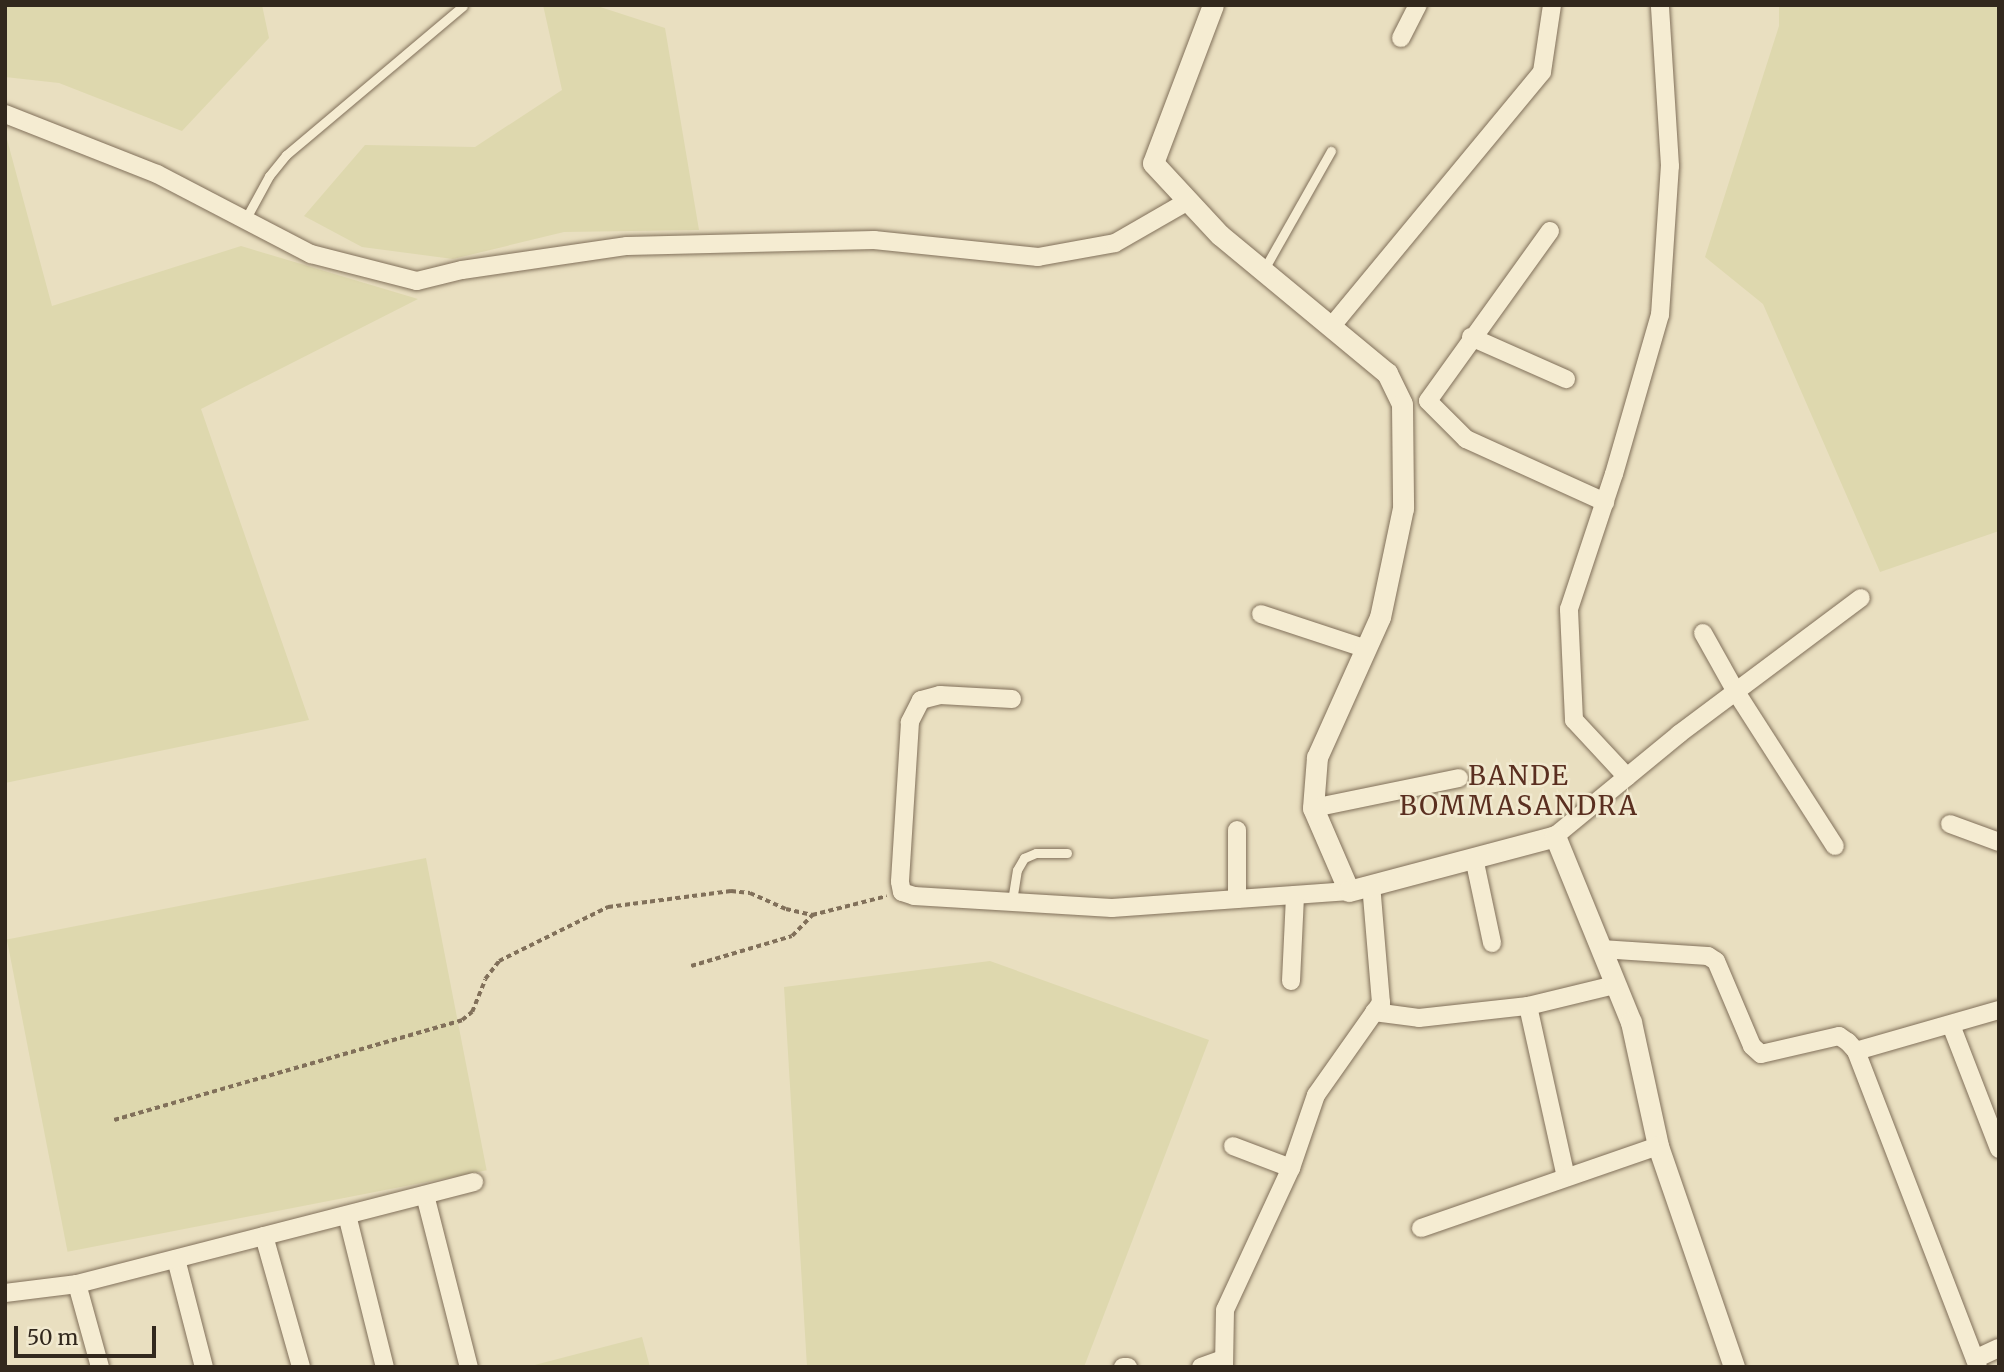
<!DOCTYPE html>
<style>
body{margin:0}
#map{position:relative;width:2004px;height:1372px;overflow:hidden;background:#e9dfc0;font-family:Merriweather,serif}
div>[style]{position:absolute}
.farmland>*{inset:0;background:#ded8ae;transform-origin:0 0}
.path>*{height:3.5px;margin-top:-1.75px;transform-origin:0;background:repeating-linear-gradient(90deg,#81705a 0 5px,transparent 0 8.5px)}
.roads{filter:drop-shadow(0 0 2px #81705a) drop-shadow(0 0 2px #81705a)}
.service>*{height:9px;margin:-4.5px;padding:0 4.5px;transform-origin:4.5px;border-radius:4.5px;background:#f5ecd2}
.minor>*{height:18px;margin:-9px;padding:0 9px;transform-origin:9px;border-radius:9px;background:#f5ecd2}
.tertiary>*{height:21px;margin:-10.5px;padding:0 10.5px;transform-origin:10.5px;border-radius:10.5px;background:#f5ecd2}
span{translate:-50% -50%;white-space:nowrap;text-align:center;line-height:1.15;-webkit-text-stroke:5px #f1e9cf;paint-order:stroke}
.quarter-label{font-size:26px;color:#5a2f20;letter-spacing:2px}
.frame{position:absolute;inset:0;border:7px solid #32281d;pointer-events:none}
.scale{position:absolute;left:14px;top:1326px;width:142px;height:32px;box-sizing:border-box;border:4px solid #32281d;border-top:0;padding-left:9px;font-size:21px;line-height:24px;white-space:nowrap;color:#32281d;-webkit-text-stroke:5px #f1e9cf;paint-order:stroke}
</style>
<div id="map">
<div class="farmland">
<div style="clip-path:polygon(5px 5px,262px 5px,269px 38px,182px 131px,59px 83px,5px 77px)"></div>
<div style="clip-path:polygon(543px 5px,594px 5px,665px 28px,699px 230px,564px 232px,453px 259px,362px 247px,304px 216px,365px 145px,475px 147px,562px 90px)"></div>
<div style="clip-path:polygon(1779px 5px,1999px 5px,1999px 531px,1880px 572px,1763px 304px,1705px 257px,1779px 26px)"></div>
<div style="clip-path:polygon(5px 132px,52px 306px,241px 246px,418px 299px,201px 409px,309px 720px,5px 783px)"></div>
<div style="left:426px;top:858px;width:318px;height:427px;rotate:79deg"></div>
<div style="clip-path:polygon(990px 961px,1209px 1040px,1084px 1367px,807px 1367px,784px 987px)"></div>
<div style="clip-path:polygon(642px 1337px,650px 1367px,527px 1367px)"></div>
</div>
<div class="path">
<div style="left:691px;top:966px;width:105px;rotate:-16.5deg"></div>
<div style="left:792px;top:936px;width:29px;rotate:-46deg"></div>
<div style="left:114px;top:1120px;width:362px;rotate:-16deg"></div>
<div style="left:462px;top:1020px;width:13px;rotate:-39deg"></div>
<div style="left:472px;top:1012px;width:35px;rotate:-68deg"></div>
<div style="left:485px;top:979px;width:23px;rotate:-52deg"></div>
<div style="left:499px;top:961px;width:122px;rotate:-26.4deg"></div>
<div style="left:608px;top:907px;width:124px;rotate:-7.4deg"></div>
<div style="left:731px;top:891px;width:19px;rotate:6deg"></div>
<div style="left:750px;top:893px;width:39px;rotate:24deg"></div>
<div style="left:786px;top:909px;width:27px;rotate:13deg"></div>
<div style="left:812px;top:915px;width:77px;rotate:-14.2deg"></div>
</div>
<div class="roads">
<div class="service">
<div style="left:245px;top:220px;width:50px;rotate:-61.4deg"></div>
<div style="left:269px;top:176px;width:27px;rotate:-51deg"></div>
<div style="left:286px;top:155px;width:231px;rotate:-40.1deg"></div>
<div style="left:1263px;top:271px;width:138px;rotate:-60.5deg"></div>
<div style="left:1012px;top:901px;width:31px;rotate:-81deg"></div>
<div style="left:1017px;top:870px;width:14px;rotate:-60deg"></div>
<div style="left:1024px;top:858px;width:13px;rotate:-23deg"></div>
<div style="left:1036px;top:853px;width:31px"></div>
</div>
<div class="minor">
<div style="left:1401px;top:38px;width:37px;rotate:-63deg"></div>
<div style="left:5px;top:114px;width:163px;rotate:21.5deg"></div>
<div style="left:157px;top:174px;width:174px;rotate:27.5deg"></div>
<div style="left:311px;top:254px;width:109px;rotate:14.3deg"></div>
<div style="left:417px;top:281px;width:46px;rotate:-13.7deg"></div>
<div style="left:462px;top:270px;width:167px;rotate:-8.3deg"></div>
<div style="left:627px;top:246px;width:247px;rotate:-1.4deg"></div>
<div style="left:874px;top:240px;width:165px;rotate:5.9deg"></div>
<div style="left:1038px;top:257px;width:78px;rotate:-10.3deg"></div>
<div style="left:1115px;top:243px;width:84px;rotate:-29.9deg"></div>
<div style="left:1550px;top:231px;width:209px;rotate:125.7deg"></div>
<div style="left:1428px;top:401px;width:54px;rotate:45deg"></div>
<div style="left:1466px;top:439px;width:153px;rotate:24.4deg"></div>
<div style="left:1331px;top:327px;width:331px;rotate:-50.4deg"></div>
<div style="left:1542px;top:72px;width:68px;rotate:-81.5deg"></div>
<div style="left:1471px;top:337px;width:104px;rotate:23.9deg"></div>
<div style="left:1261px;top:614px;width:108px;rotate:18.3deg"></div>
<div style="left:1703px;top:633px;width:68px;rotate:60.8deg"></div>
<div style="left:1736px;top:692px;width:183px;rotate:57.3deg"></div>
<div style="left:1012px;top:699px;width:72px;rotate:-176.8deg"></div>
<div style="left:940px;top:695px;width:20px;rotate:165deg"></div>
<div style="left:921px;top:700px;width:25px;rotate:117deg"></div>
<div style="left:910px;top:722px;width:160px;rotate:93.6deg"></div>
<div style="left:900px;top:882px;width:10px;rotate:79deg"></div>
<div style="left:902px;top:892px;width:13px;rotate:18deg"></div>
<div style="left:914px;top:896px;width:198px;rotate:3.5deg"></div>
<div style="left:1112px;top:908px;width:238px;rotate:-4.1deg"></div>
<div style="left:1627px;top:777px;width:78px;rotate:-132.9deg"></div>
<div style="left:1574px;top:720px;width:111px;rotate:-92.6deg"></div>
<div style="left:1569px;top:609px;width:142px;rotate:-71.6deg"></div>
<div style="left:1614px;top:474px;width:166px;rotate:-73.9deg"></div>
<div style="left:1660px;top:315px;width:149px;rotate:-86.2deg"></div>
<div style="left:1670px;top:166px;width:161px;rotate:-93.6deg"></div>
<div style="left:1313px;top:808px;width:149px;rotate:-11.6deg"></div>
<div style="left:1950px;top:824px;width:52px;rotate:20.2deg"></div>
<div style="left:1555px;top:836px;width:161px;rotate:-39.4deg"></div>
<div style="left:1679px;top:734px;width:227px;rotate:-36.8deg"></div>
<div style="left:1474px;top:858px;width:87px;rotate:78deg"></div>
<div style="left:1237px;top:899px;width:69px;rotate:-90deg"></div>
<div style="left:1601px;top:949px;width:107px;rotate:3.7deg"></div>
<div style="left:1708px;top:956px;width:9px;rotate:32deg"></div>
<div style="left:1716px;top:961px;width:92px;rotate:67deg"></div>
<div style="left:1752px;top:1046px;width:12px;rotate:42deg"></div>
<div style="left:1761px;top:1054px;width:80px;rotate:-13deg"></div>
<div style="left:1839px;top:1036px;width:11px;rotate:34deg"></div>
<div style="left:1848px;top:1042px;width:12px;rotate:48deg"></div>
<div style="left:1856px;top:1051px;width:339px;rotate:68.9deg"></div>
<div style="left:1291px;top:981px;width:86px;rotate:-87.3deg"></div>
<div style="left:1528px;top:1006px;width:175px;rotate:77.5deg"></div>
<div style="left:1374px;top:1012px;width:45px;rotate:7.6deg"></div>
<div style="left:1419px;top:1018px;width:110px;rotate:-6.3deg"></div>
<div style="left:1528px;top:1006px;width:89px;rotate:-13.6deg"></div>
<div style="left:1951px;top:1025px;width:133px;rotate:68.8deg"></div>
<div style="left:1856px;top:1051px;width:149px;rotate:-16deg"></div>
<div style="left:1233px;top:1146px;width:62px;rotate:20.8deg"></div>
<div style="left:425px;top:1195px;width:178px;rotate:75.7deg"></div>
<div style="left:347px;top:1215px;width:157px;rotate:76deg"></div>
<div style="left:1421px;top:1228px;width:251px;rotate:-19.1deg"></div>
<div style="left:264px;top:1236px;width:136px;rotate:74.2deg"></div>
<div style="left:176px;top:1259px;width:112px;rotate:75.5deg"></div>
<div style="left:77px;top:1284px;width:86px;rotate:74.5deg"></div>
<div style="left:5px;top:1293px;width:73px;rotate:-7.1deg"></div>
<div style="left:77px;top:1284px;width:410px;rotate:-14.4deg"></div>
<div style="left:1975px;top:1359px;width:26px;rotate:-25deg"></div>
<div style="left:1123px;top:1367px;width:5px"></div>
<div style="left:1201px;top:1367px;width:23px;rotate:-20deg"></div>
<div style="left:1224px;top:1367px;width:57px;rotate:-89deg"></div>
<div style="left:1225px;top:1310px;width:157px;rotate:-65.1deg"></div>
<div style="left:1291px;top:1168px;width:77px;rotate:-71.1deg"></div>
<div style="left:1316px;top:1095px;width:113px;rotate:-54.8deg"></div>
<div style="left:1381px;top:1003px;width:118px;rotate:-94.8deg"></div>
</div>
<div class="tertiary">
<div style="left:1213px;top:5px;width:169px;rotate:110.8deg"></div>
<div style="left:1153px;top:163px;width:98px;rotate:47.1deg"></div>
<div style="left:1220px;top:235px;width:217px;rotate:39.6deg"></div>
<div style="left:1387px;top:373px;width:34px;rotate:64deg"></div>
<div style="left:1402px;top:404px;width:104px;rotate:89.4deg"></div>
<div style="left:1403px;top:508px;width:111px;rotate:101.9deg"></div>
<div style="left:1380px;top:617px;width:154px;rotate:114.2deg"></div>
<div style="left:1317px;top:757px;width:51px;rotate:94.5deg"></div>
<div style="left:1313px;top:808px;width:90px;rotate:66.6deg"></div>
<div style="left:1349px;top:891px;width:213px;rotate:-14.9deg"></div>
<div style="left:1555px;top:836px;width:201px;rotate:67.8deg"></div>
<div style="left:1631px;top:1022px;width:127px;rotate:77.7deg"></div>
<div style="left:1658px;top:1146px;width:234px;rotate:71deg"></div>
</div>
</div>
<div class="quarter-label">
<span style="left:1519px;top:791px">BANDE<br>BOMMASANDRA</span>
</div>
<div class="frame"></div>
<div class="scale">50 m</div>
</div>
